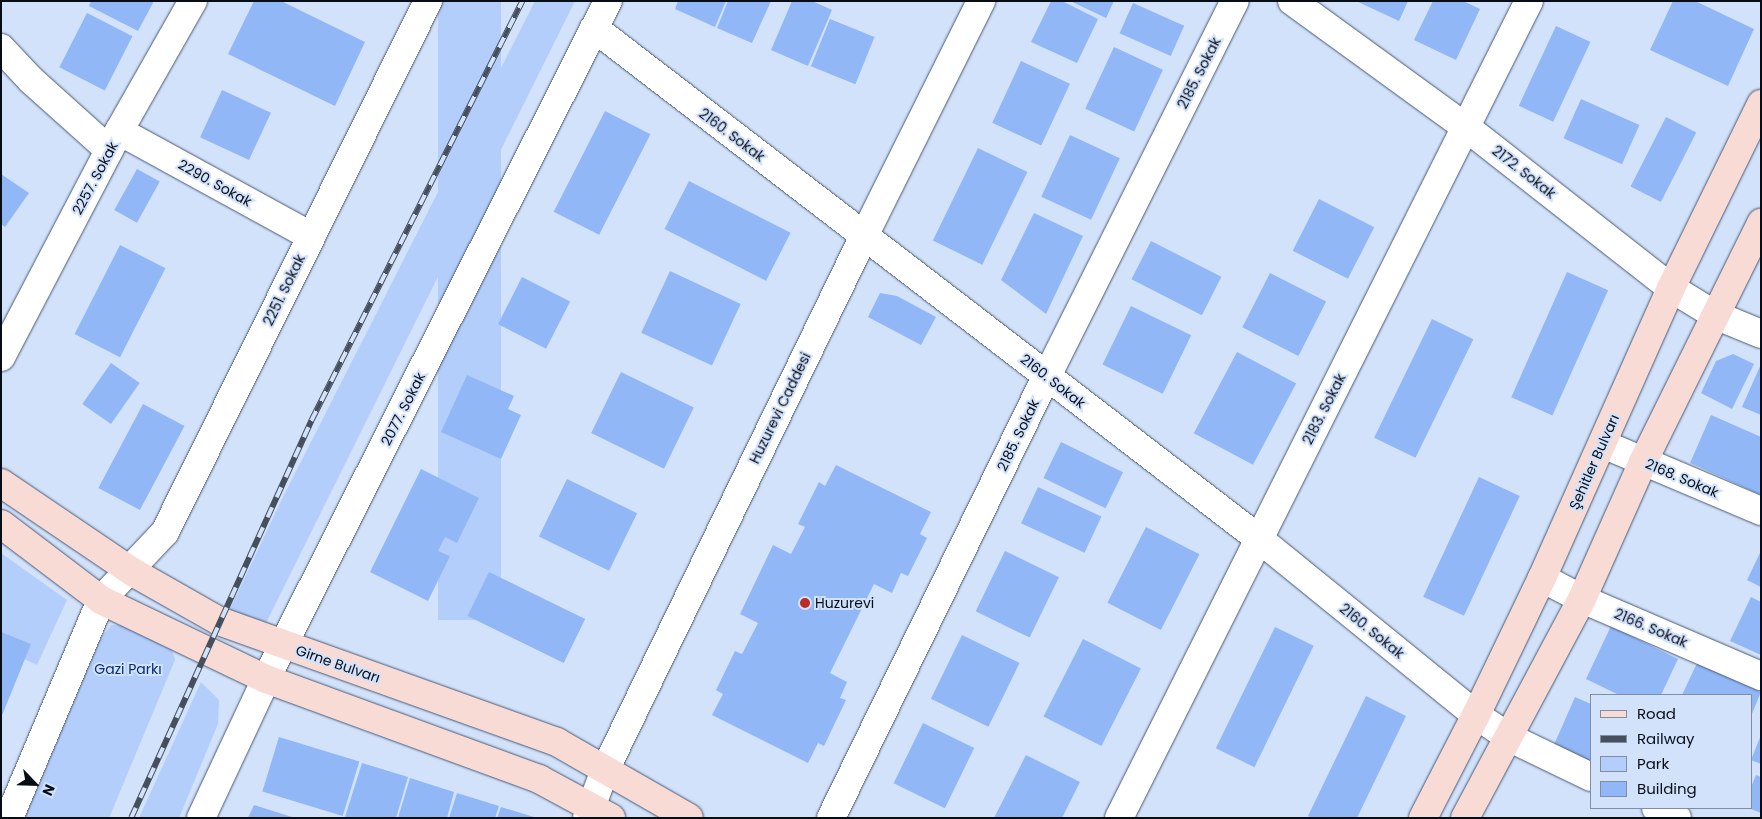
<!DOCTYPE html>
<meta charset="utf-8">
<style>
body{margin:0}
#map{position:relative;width:1762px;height:819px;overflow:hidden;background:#d2e2fb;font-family:Poppins,sans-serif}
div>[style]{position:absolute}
.green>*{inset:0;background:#b4cefb;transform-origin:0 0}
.building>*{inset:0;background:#91b7f6;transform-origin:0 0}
.roads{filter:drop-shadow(0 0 1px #485974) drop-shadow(0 0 1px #485974)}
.minor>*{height:28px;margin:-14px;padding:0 14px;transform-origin:14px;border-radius:14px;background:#fff}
.tertiary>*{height:28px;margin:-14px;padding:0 14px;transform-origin:14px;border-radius:14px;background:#fff}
.secondary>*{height:28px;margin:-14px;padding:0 14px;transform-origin:14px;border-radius:14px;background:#f9dbd6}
.rail>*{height:5.5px;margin-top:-2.75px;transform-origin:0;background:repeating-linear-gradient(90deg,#d2e2fb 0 11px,#464f5d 0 22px);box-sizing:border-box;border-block:1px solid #464f5d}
.dots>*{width:14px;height:14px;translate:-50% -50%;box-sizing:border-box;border:2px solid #d2e2fb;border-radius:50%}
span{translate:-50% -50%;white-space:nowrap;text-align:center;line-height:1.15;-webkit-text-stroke:4px #d2e2fb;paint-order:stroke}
.street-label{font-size:14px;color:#070d17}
.poi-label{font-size:14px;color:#070d17}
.left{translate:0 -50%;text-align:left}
.park-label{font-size:14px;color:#052d70}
.frame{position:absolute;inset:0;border:2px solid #070d17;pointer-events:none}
.legend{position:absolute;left:1590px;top:694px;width:162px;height:115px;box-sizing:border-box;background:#d2e2fb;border:1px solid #818da0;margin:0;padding:6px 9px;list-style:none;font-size:15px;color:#070d17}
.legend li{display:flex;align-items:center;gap:10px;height:25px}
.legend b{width:25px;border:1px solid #818da0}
.north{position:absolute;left:10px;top:759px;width:50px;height:50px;-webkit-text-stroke:4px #d2e2fb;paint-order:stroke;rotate:114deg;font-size:14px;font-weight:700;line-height:20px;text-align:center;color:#070d17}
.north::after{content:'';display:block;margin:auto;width:18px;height:22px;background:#070d17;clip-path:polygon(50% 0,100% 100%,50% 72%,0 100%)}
</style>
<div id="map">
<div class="green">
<div style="left:438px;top:1px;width:63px;height:619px"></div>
<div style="clip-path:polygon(535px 1px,575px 1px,266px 623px,226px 617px,282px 499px)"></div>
<div style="clip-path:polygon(1px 553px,67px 600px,37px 665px,1px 648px)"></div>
<div style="clip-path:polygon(111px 625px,147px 626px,169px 638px,175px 660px,109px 818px,24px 818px,71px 708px,92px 650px)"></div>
<div style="clip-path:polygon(201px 682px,219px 700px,218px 724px,179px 818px,139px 818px)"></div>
</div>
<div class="building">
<div style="clip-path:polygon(91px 1px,154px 1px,138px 31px,89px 6px)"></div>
<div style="clip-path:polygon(254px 1px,281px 1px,365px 42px,335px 106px,228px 54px)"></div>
<div style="clip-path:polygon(678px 1px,726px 1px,715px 27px,675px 9px)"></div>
<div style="clip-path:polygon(728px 1px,771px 1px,752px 43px,717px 28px)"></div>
<div style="clip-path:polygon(792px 1px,812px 1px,832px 10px,808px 66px,771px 50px)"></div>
<div style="clip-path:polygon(1051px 1px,1062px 1px,1098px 19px,1077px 63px,1031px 42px)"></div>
<div style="clip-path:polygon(1070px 1px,1114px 1px,1106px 18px)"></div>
<div style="clip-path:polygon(1356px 1px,1408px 1px,1399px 21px)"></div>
<div style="clip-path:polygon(1433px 1px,1463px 1px,1480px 9px,1456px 60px,1414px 40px)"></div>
<div style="clip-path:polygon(1673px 1px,1695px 1px,1754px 29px,1728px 86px,1650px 50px)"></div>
<div style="left:1133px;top:3px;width:56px;height:33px;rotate:24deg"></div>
<div style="left:87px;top:13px;width:51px;height:61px;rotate:27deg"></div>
<div style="left:830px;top:19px;width:48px;height:51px;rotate:22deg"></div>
<div style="left:1556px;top:26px;width:38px;height:88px;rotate:25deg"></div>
<div style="left:1114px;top:47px;width:54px;height:68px;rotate:25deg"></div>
<div style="left:1021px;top:61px;width:54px;height:68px;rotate:25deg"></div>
<div style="left:222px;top:90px;width:54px;height:52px;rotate:25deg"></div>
<div style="left:1581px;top:99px;width:64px;height:43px;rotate:24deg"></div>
<div style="left:605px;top:111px;width:51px;height:113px;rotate:27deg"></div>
<div style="left:1666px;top:117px;width:34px;height:78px;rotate:27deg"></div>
<div style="left:1070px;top:135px;width:55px;height:68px;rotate:25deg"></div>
<div style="left:978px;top:148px;width:55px;height:103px;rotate:26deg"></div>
<div style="left:137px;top:169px;width:26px;height:47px;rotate:29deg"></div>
<div style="clip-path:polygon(1px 174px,29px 193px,5px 227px,1px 224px)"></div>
<div style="left:689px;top:181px;width:114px;height:54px;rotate:27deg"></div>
<div style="left:1319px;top:199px;width:62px;height:58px;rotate:27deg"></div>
<div style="clip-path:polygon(1034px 213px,1083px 236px,1046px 314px,1001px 280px)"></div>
<div style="left:1151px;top:241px;width:79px;height:43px;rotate:27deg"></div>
<div style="left:120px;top:245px;width:51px;height:100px;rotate:27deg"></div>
<div style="left:670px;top:271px;width:78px;height:68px;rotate:25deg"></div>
<div style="left:1567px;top:272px;width:45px;height:137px;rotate:24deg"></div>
<div style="left:1270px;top:273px;width:63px;height:61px;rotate:27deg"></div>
<div style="left:522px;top:277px;width:54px;height:53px;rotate:27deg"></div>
<div style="clip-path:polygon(880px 293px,897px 296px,936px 317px,921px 345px,868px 317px)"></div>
<div style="left:1131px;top:306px;width:67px;height:65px;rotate:26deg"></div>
<div style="left:1432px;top:319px;width:46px;height:132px;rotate:26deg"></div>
<div style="left:1237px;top:352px;width:67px;height:92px;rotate:28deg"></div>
<div style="clip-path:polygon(1733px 354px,1754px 364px,1732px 409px,1701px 393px,1716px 361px)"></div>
<div style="left:111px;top:363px;width:35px;height:50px;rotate:35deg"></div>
<div style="clip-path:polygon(1761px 364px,1761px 415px,1742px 407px)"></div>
<div style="left:621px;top:372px;width:81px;height:68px;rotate:26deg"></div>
<div style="clip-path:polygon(467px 375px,514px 396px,508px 409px,521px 415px,501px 459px,441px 432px)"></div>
<div style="left:143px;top:404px;width:47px;height:95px;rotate:28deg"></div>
<div style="clip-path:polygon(1711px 415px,1761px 437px,1761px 495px,1690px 463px)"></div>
<div style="left:1061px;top:442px;width:69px;height:40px;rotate:26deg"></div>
<div style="clip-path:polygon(836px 465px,931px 512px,920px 534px,927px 538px,908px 576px,901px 573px,892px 593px,874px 584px,830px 673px,847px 682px,840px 698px,846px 700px,824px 746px,818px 743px,808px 763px,712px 715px,723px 694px,716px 690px,735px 651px,742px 654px,758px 623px,740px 614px,773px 545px,791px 554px,805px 527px,798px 524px,819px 482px,825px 486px)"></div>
<div style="clip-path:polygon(421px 469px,479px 498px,457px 543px,445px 537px,438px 551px,450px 556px,428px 601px,370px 572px)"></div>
<div style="left:1479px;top:477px;width:45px;height:132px;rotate:25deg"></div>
<div style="left:567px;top:479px;width:78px;height:64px;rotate:26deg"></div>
<div style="left:1038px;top:487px;width:70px;height:40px;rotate:25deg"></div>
<div style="left:1146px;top:527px;width:60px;height:85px;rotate:27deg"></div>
<div style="left:1005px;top:551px;width:60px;height:67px;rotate:26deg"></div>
<div style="clip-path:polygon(1761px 551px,1761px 587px,1747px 580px)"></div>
<div style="left:489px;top:572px;width:107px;height:49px;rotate:26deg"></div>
<div style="clip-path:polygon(1751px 597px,1761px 602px,1761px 655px,1730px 641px)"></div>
<div style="clip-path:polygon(1611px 626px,1678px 659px,1661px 695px,1619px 695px,1586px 679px)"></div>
<div style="left:1275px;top:627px;width:43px;height:135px;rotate:26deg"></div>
<div style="clip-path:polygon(1px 632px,31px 644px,1px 718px)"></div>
<div style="left:962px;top:635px;width:64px;height:71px;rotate:26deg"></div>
<div style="left:1083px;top:639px;width:65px;height:87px;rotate:27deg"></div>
<div style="clip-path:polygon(1697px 663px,1761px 692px,1751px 716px,1751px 695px,1682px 695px)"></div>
<div style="clip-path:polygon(1366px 696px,1406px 716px,1357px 818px,1312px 818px,1308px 816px)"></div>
<div style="clip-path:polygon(1575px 697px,1591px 704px,1591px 764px,1553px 747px)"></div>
<div style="left:923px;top:723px;width:57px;height:67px;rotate:26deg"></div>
<div style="clip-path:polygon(1761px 735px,1761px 764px,1751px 760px)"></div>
<div style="left:279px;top:737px;width:84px;height:57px;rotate:17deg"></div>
<div style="clip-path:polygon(1026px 755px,1080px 782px,1062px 818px,994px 818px)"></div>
<div style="clip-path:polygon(362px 763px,408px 777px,396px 818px,345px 817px)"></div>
<div style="clip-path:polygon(1756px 775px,1761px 777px,1761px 813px,1751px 809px,1751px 787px)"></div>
<div style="clip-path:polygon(410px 778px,454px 792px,447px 818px,398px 818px)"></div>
<div style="clip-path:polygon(457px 793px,499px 806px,495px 818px,449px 818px)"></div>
<div style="clip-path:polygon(254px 805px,292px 817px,292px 818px,248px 818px)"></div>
<div style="clip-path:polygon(501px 807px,534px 817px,534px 818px,497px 818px)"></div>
</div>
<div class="roads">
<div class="minor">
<div style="left:594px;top:28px;width:837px;rotate:37.53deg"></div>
<div style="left:1258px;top:538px;width:281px;rotate:39.1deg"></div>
<div style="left:1476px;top:715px;width:41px;rotate:34.1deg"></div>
<div style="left:1510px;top:738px;width:90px;rotate:25.7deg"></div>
<div style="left:1px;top:48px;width:44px;rotate:46.8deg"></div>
<div style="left:31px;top:80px;width:105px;rotate:41.9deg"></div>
<div style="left:119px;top:131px;width:219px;rotate:28.7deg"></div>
<div style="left:1603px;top:444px;width:172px;rotate:23deg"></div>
<div style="left:1542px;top:578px;width:45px;rotate:27.7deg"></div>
<div style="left:1582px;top:599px;width:195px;rotate:23.3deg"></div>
<div style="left:1656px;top:808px;width:23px;rotate:25deg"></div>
<div style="left:9px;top:818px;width:237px;rotate:-67.1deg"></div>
<div style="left:101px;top:600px;width:93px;rotate:-46.7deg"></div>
<div style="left:165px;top:532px;width:593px;rotate:-63.65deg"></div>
<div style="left:831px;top:818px;width:492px;rotate:-64deg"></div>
<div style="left:1047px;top:376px;width:419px;rotate:-63.4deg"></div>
<div style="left:1119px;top:818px;width:914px;rotate:-63.35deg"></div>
</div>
<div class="tertiary">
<div style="left:1292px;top:1px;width:216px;rotate:36deg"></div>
<div style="left:1467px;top:128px;width:259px;rotate:38.1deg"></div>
<div style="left:1671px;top:288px;width:52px;rotate:31.5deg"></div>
<div style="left:1715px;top:315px;width:50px;rotate:22.4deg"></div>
<div style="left:1px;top:357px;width:255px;rotate:-62.4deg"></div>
<div style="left:119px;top:131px;width:150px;rotate:-60.4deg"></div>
<div style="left:201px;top:818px;width:153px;rotate:-64.9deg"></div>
<div style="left:266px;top:679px;width:759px;rotate:-63.23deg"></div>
<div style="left:587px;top:818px;width:51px;rotate:-69.4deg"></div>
<div style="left:605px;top:770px;width:593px;rotate:-64.13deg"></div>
<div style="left:864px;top:236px;width:263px;rotate:-63.5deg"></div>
</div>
<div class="secondary">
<div style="left:1px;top:483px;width:157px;rotate:34.1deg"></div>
<div style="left:131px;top:571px;width:101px;rotate:29.6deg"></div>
<div style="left:219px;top:621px;width:359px;rotate:19.7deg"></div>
<div style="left:557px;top:742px;width:152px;rotate:29.9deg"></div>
<div style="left:1px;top:524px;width:126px;rotate:37.2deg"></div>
<div style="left:101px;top:600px;width:183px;rotate:25.6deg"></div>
<div style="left:266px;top:679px;width:291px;rotate:20.1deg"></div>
<div style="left:539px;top:779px;width:82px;rotate:28.4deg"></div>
<div style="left:1423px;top:818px;width:116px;rotate:-62.8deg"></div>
<div style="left:1476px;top:715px;width:152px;rotate:-64.3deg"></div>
<div style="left:1542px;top:578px;width:317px;rotate:-66deg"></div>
<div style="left:1671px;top:288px;width:205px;rotate:-63.9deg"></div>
<div style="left:1465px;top:818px;width:248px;rotate:-61.9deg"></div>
<div style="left:1582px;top:599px;width:150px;rotate:-66deg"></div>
<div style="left:1643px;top:462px;width:267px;rotate:-63.7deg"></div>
</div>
</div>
<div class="rail">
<div style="left:131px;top:818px;width:436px;rotate:-65.6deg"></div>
<div style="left:311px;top:421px;width:470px;rotate:-63.3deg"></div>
</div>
<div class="dots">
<div style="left:805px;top:603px;background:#ba2c24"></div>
</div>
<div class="street-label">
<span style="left:1199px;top:73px;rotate:-63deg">2185. Sokak</span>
<span style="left:732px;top:135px;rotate:37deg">2160. Sokak</span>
<span style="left:1524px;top:172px;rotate:38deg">2172. Sokak</span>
<span style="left:95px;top:178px;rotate:-62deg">2257. Sokak</span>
<span style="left:215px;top:183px;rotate:29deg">2290. Sokak</span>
<span style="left:284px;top:290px;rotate:-64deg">2251. Sokak</span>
<span style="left:1053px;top:381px;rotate:38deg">2160. Sokak</span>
<span style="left:780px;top:408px;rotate:-64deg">Huzurevi Caddesi</span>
<span style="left:403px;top:409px;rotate:-63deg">2077. Sokak</span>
<span style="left:1324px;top:409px;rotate:-63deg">2183. Sokak</span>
<span style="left:1018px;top:435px;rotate:-64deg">2185. Sokak</span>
<span style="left:1594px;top:462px;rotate:-66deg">Şehitler Bulvarı</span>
<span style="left:1682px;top:478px;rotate:23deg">2168. Sokak</span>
<span style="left:1651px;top:628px;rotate:23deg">2166. Sokak</span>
<span style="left:1372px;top:631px;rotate:39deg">2160. Sokak</span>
<span style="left:338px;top:664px;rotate:19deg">Girne Bulvarı</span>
</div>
<div class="poi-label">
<span class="left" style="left:815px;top:603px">Huzurevi</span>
</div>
<div class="park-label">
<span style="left:128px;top:669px">Gazi Parkı</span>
</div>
<div class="frame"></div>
<ul class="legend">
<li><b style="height:6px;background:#f9dbd6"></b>Road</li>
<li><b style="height:6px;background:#464f5d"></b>Railway</li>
<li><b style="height:14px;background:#b4cefb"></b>Park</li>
<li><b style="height:14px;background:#91b7f6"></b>Building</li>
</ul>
<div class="north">N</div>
</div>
